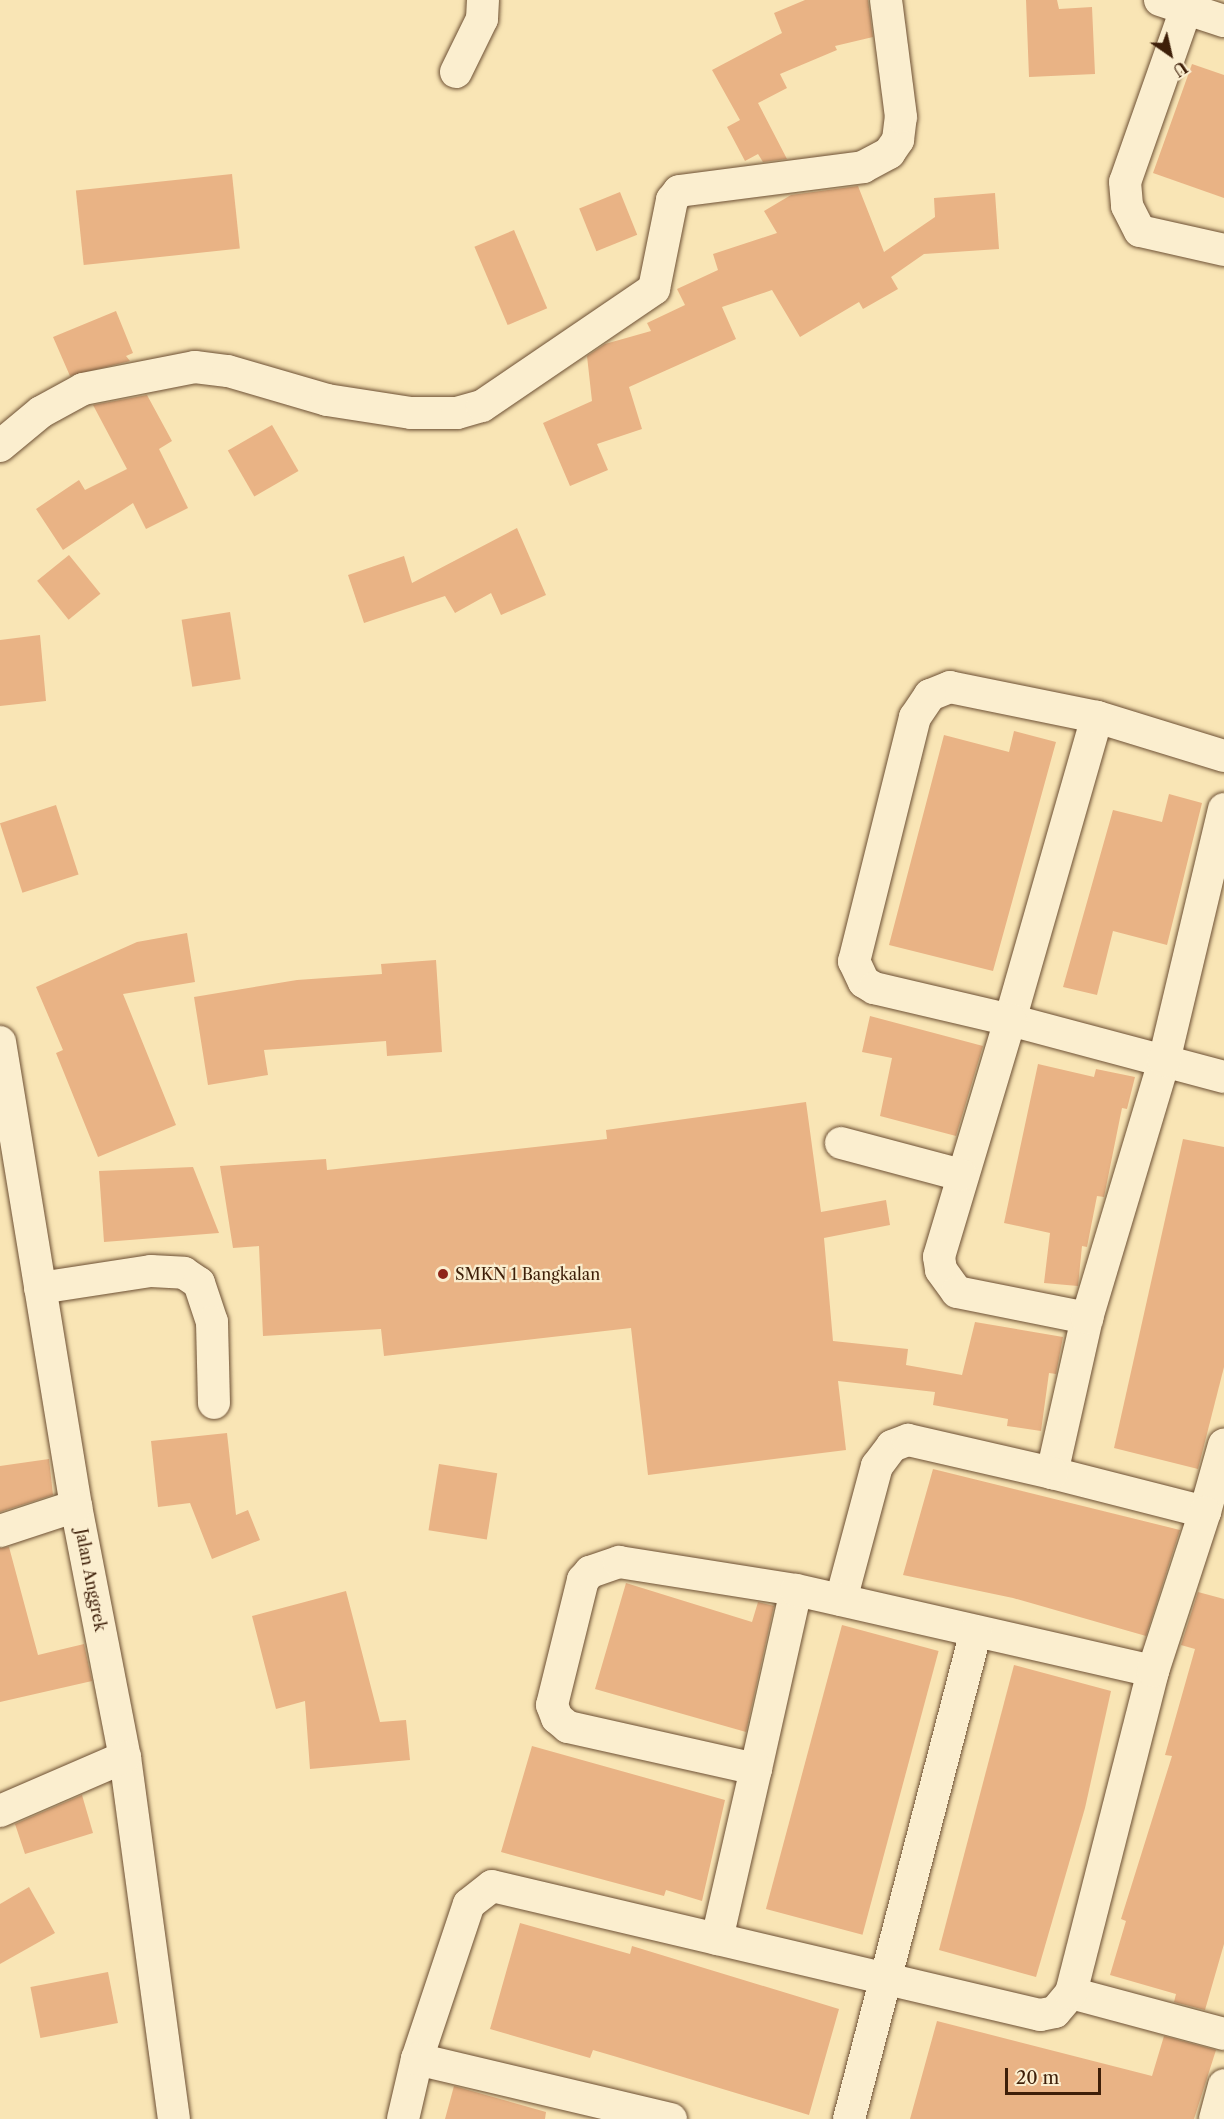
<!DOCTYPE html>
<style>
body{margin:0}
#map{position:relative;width:1224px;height:2119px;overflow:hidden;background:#f9e5b5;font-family:"Libre Caslon Text",serif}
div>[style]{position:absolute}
.building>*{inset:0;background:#e9b385;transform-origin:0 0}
.roads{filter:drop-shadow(0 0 2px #6d5034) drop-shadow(0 0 2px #6d5034)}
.minor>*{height:32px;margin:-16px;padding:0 16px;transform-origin:16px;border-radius:16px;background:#fbeecf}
.dots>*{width:16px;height:16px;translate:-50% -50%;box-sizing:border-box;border:3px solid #fbeecf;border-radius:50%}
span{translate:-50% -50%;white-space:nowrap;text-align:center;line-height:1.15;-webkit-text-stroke:4.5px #fbeecf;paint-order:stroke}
.poi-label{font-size:16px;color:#3e1f09}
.left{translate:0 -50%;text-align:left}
.street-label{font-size:16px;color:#3e1f09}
.north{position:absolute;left:1140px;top:24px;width:60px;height:60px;-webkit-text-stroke:4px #fbeecf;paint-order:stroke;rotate:146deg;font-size:16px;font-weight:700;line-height:24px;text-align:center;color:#3e1f09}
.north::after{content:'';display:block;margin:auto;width:21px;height:27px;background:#3e1f09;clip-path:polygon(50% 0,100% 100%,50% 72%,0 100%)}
.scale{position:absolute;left:1005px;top:2068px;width:96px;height:27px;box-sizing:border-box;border:3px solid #3e1f09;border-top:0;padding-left:8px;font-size:18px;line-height:21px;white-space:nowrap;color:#3e1f09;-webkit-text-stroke:4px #fbeecf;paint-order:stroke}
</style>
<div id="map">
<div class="building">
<div style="clip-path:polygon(805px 0,868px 0,873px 37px,835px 46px,837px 50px,780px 74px,787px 88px,758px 103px,787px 159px,763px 162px,758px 154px,745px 161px,727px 127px,740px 120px,712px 70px,782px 33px,774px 13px)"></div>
<div style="clip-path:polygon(1026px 0,1057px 0,1059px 9px,1092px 7px,1095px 74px,1029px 77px)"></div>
<div style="clip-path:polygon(1192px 64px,1224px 75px,1224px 198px,1153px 173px)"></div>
<div style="left:232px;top:174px;width:75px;height:157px;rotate:84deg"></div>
<div style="clip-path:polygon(858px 186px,884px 252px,935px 217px,934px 198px,995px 193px,999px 249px,924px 254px,891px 277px,898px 289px,863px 309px,859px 302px,800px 337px,772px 290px,722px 307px,736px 339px,629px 387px,642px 429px,597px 444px,608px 470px,570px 486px,543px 423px,592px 401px,587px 356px,605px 344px,651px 331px,647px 323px,685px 305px,677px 289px,718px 270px,713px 254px,777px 233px,764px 211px,791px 195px)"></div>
<div style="left:620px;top:192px;width:46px;height:44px;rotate:68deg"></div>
<div style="left:514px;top:230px;width:85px;height:43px;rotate:67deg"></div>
<div style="clip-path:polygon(116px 311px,133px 353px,126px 356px,130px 361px,70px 376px,53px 337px)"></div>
<div style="clip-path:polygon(147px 395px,172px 441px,159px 449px,188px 508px,146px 529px,133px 503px,63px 550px,36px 509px,79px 480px,85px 490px,127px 469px,93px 405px)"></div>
<div style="left:272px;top:425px;width:53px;height:51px;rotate:60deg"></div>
<div style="clip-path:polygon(517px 528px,546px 595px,501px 615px,491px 593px,455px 613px,445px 596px,364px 623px,348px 575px,404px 556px,412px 583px)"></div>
<div style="left:69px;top:555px;width:50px;height:41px;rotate:51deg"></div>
<div style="left:230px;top:612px;width:68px;height:49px;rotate:81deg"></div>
<div style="clip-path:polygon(40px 635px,46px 701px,0 706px,0 640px)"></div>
<div style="clip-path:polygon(1014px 731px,1056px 742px,993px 971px,889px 945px,944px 735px,1009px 752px)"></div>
<div style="clip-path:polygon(1169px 794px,1202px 803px,1167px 945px,1113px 931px,1097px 995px,1063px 987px,1113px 810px,1162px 822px)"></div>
<div style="left:56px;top:805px;width:73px;height:59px;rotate:72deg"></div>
<div style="clip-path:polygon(187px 933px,195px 982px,123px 994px,176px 1125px,98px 1157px,56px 1053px,63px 1050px,36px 987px,137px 942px)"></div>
<div style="clip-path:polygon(436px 960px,442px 1052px,387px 1056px,386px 1041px,264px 1050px,268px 1075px,208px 1085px,194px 997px,297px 980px,382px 974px,381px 964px)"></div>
<div style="clip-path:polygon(870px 1016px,983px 1046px,956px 1136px,880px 1116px,892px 1058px,862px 1052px)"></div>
<div style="clip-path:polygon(1038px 1064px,1094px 1077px,1096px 1069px,1135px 1077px,1127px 1109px,1122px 1108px,1104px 1197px,1097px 1196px,1087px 1247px,1082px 1246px,1078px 1286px,1044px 1283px,1050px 1233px,1004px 1223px)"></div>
<div style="clip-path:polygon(806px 1102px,821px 1212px,886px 1200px,890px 1225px,824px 1238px,833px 1341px,908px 1349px,906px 1365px,962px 1375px,975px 1322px,1063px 1337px,1056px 1374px,1049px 1373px,1041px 1431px,1007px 1426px,1008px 1419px,933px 1405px,935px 1392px,838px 1381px,846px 1450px,648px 1475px,631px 1328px,384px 1356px,381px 1329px,263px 1336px,259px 1246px,233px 1248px,220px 1166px,326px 1159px,327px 1170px,607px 1139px,606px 1130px)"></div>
<div style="clip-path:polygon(1183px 1139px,1224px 1147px,1224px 1367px,1198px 1469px,1114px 1448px)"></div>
<div style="clip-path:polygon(193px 1167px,219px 1233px,104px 1242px,99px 1171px)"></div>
<div style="clip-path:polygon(227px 1433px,236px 1515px,248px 1510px,260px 1540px,212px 1559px,190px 1503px,158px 1507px,151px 1441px)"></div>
<div style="clip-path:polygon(49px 1459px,53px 1495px,0 1512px,0 1466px)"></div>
<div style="left:439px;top:1464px;width:59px;height:67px;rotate:9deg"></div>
<div style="clip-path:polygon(933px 1469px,1180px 1530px,1146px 1636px,1013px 1598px,903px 1575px)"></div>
<div style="clip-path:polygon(9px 1547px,38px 1655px,84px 1644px,92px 1681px,0 1702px,0 1548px)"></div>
<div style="clip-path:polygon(626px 1583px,752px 1622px,758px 1602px,774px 1606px,746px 1732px,595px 1689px)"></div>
<div style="clip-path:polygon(346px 1591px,380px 1722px,406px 1720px,410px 1760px,310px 1769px,305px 1701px,276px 1709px,252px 1616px)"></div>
<div style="clip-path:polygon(1198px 1592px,1224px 1599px,1224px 1944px,1205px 2010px,1174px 2002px,1176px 1994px,1110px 1975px,1126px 1921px,1121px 1919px,1172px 1756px,1165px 1755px,1195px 1649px,1181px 1645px)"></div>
<div style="left:842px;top:1625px;width:100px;height:294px;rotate:15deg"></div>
<div style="clip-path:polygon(1014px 1665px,1111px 1691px,1085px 1808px,1036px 1977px,939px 1950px)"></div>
<div style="clip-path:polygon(532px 1746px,725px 1800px,702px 1901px,666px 1890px,664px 1896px,501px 1852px)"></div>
<div style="clip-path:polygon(82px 1795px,93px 1833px,25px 1854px,15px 1824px)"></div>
<div style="clip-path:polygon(29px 1887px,55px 1933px,0 1964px,0 1904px)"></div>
<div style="clip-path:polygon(520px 1923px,630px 1954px,632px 1946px,839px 2009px,809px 2115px,617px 2057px,593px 2050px,590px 2058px,490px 2029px)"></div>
<div style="left:108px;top:1972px;width:52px;height:79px;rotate:79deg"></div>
<div style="clip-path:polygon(937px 2021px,1152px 2076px,1164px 2036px,1216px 2050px,1194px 2119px,910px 2119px)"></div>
<div style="clip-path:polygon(454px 2086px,546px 2112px,545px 2119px,445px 2119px)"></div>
</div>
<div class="roads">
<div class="minor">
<div style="left:1160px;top:0;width:67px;rotate:18.2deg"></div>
<div style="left:1186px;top:9px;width:183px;rotate:109.4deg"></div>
<div style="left:1125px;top:182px;width:24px;rotate:85deg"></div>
<div style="left:1127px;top:206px;width:28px;rotate:63deg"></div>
<div style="left:1140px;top:231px;width:86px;rotate:12.7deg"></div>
<div style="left:456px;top:72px;width:59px;rotate:-63.9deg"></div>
<div style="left:482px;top:19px;width:19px;rotate:-87deg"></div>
<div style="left:0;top:446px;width:53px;rotate:-39.7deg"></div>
<div style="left:41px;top:412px;width:48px;rotate:-28.7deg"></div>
<div style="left:83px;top:389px;width:114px;rotate:-11.1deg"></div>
<div style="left:195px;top:367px;width:33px;rotate:7deg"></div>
<div style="left:228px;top:371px;width:103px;rotate:16.3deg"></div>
<div style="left:327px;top:400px;width:85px;rotate:8.8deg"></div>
<div style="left:411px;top:413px;width:46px"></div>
<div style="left:457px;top:413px;width:26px;rotate:-16deg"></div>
<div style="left:482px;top:406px;width:208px;rotate:-34.2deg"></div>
<div style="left:654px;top:289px;width:91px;rotate:-78.6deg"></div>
<div style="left:672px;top:200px;width:11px;rotate:-52deg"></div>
<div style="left:679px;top:191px;width:186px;rotate:-7.4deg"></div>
<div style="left:863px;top:167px;width:30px;rotate:-28deg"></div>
<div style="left:889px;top:153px;width:16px;rotate:-55deg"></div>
<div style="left:898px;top:140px;width:23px;rotate:-83deg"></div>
<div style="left:901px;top:117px;width:118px;rotate:-97.3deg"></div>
<div style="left:1097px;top:717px;width:315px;rotate:106deg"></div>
<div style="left:1010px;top:1020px;width:221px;rotate:14.9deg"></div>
<div style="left:1224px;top:756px;width:133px;rotate:-162.9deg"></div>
<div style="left:1097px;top:717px;width:150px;rotate:-168.5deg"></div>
<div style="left:950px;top:687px;width:22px;rotate:158deg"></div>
<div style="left:930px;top:695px;width:27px;rotate:124deg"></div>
<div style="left:915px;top:717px;width:252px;rotate:104deg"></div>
<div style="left:854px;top:961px;width:23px;rotate:65deg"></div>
<div style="left:864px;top:982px;width:12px;rotate:31deg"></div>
<div style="left:874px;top:988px;width:140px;rotate:13.2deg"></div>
<div style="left:1010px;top:1020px;width:247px;rotate:106.7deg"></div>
<div style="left:939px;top:1257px;width:13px;rotate:81deg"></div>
<div style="left:941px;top:1270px;width:27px;rotate:54deg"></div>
<div style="left:957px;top:1292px;width:133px;rotate:11.3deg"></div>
<div style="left:1087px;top:1318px;width:159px;rotate:102.7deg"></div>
<div style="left:1052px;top:1473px;width:158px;rotate:14.3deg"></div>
<div style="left:1205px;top:1512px;width:70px;rotate:-74.2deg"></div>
<div style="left:0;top:1042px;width:470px;rotate:80.7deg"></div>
<div style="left:76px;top:1506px;width:256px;rotate:79deg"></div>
<div style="left:125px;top:1757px;width:365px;rotate:82.3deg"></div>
<div style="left:841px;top:1143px;width:124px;rotate:14.9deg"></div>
<div style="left:40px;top:1288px;width:112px;rotate:-8.7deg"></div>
<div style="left:151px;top:1271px;width:33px;rotate:3deg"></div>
<div style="left:184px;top:1273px;width:18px;rotate:34deg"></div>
<div style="left:199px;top:1283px;width:41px;rotate:71.6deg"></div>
<div style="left:212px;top:1322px;width:81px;rotate:88.6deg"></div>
<div style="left:1087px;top:1318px;width:268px;rotate:-73.3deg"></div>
<div style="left:1164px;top:1061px;width:259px;rotate:-76.6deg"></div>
<div style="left:0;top:1531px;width:80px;rotate:-18.2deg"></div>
<div style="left:841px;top:1600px;width:139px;rotate:-75deg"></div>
<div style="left:877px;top:1466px;width:25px;rotate:-53deg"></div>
<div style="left:892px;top:1446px;width:17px;rotate:-21deg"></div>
<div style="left:908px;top:1440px;width:148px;rotate:12.9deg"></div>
<div style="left:756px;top:1769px;width:183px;rotate:-77.4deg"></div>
<div style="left:0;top:1811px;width:136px;rotate:-23.4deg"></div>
<div style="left:717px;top:1939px;width:174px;rotate:-77.1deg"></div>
<div style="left:756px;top:1769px;width:193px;rotate:-167.4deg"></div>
<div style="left:568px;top:1727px;width:14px;rotate:-141deg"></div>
<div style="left:557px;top:1718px;width:14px;rotate:-111deg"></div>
<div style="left:552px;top:1705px;width:129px;rotate:-76.1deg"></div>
<div style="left:583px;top:1580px;width:11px;rotate:-49deg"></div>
<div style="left:590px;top:1572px;width:31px;rotate:-19deg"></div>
<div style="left:619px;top:1562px;width:179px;rotate:9deg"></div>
<div style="left:796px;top:1590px;width:366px;rotate:12.8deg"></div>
<div style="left:1071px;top:1993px;width:158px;rotate:15deg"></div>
<div style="left:417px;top:2059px;width:163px;rotate:-71.5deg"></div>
<div style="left:469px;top:1904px;width:29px;rotate:-38deg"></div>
<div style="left:492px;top:1886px;width:563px;rotate:13.25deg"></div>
<div style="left:1040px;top:2015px;width:15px;rotate:-11deg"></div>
<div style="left:1055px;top:2012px;width:25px;rotate:-50deg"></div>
<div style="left:1071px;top:1993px;width:332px;rotate:-75.7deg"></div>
<div style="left:1153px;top:1671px;width:167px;rotate:-71.9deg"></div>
<div style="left:403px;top:2119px;width:62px;rotate:-76.9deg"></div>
<div style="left:417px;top:2059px;width:261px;rotate:13.3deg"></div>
<div style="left:849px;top:2119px;width:504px;rotate:-75.41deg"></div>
<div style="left:1215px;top:2119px;width:35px;rotate:-75deg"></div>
</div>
</div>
<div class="dots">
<div style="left:443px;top:1274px;background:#8f2418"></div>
</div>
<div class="poi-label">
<span class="left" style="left:455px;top:1274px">SMKN 1 Bangkalan</span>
</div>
<div class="street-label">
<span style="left:91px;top:1580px;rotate:79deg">Jalan Anggrek</span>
</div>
<div class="north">U</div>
<div class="scale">20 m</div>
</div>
